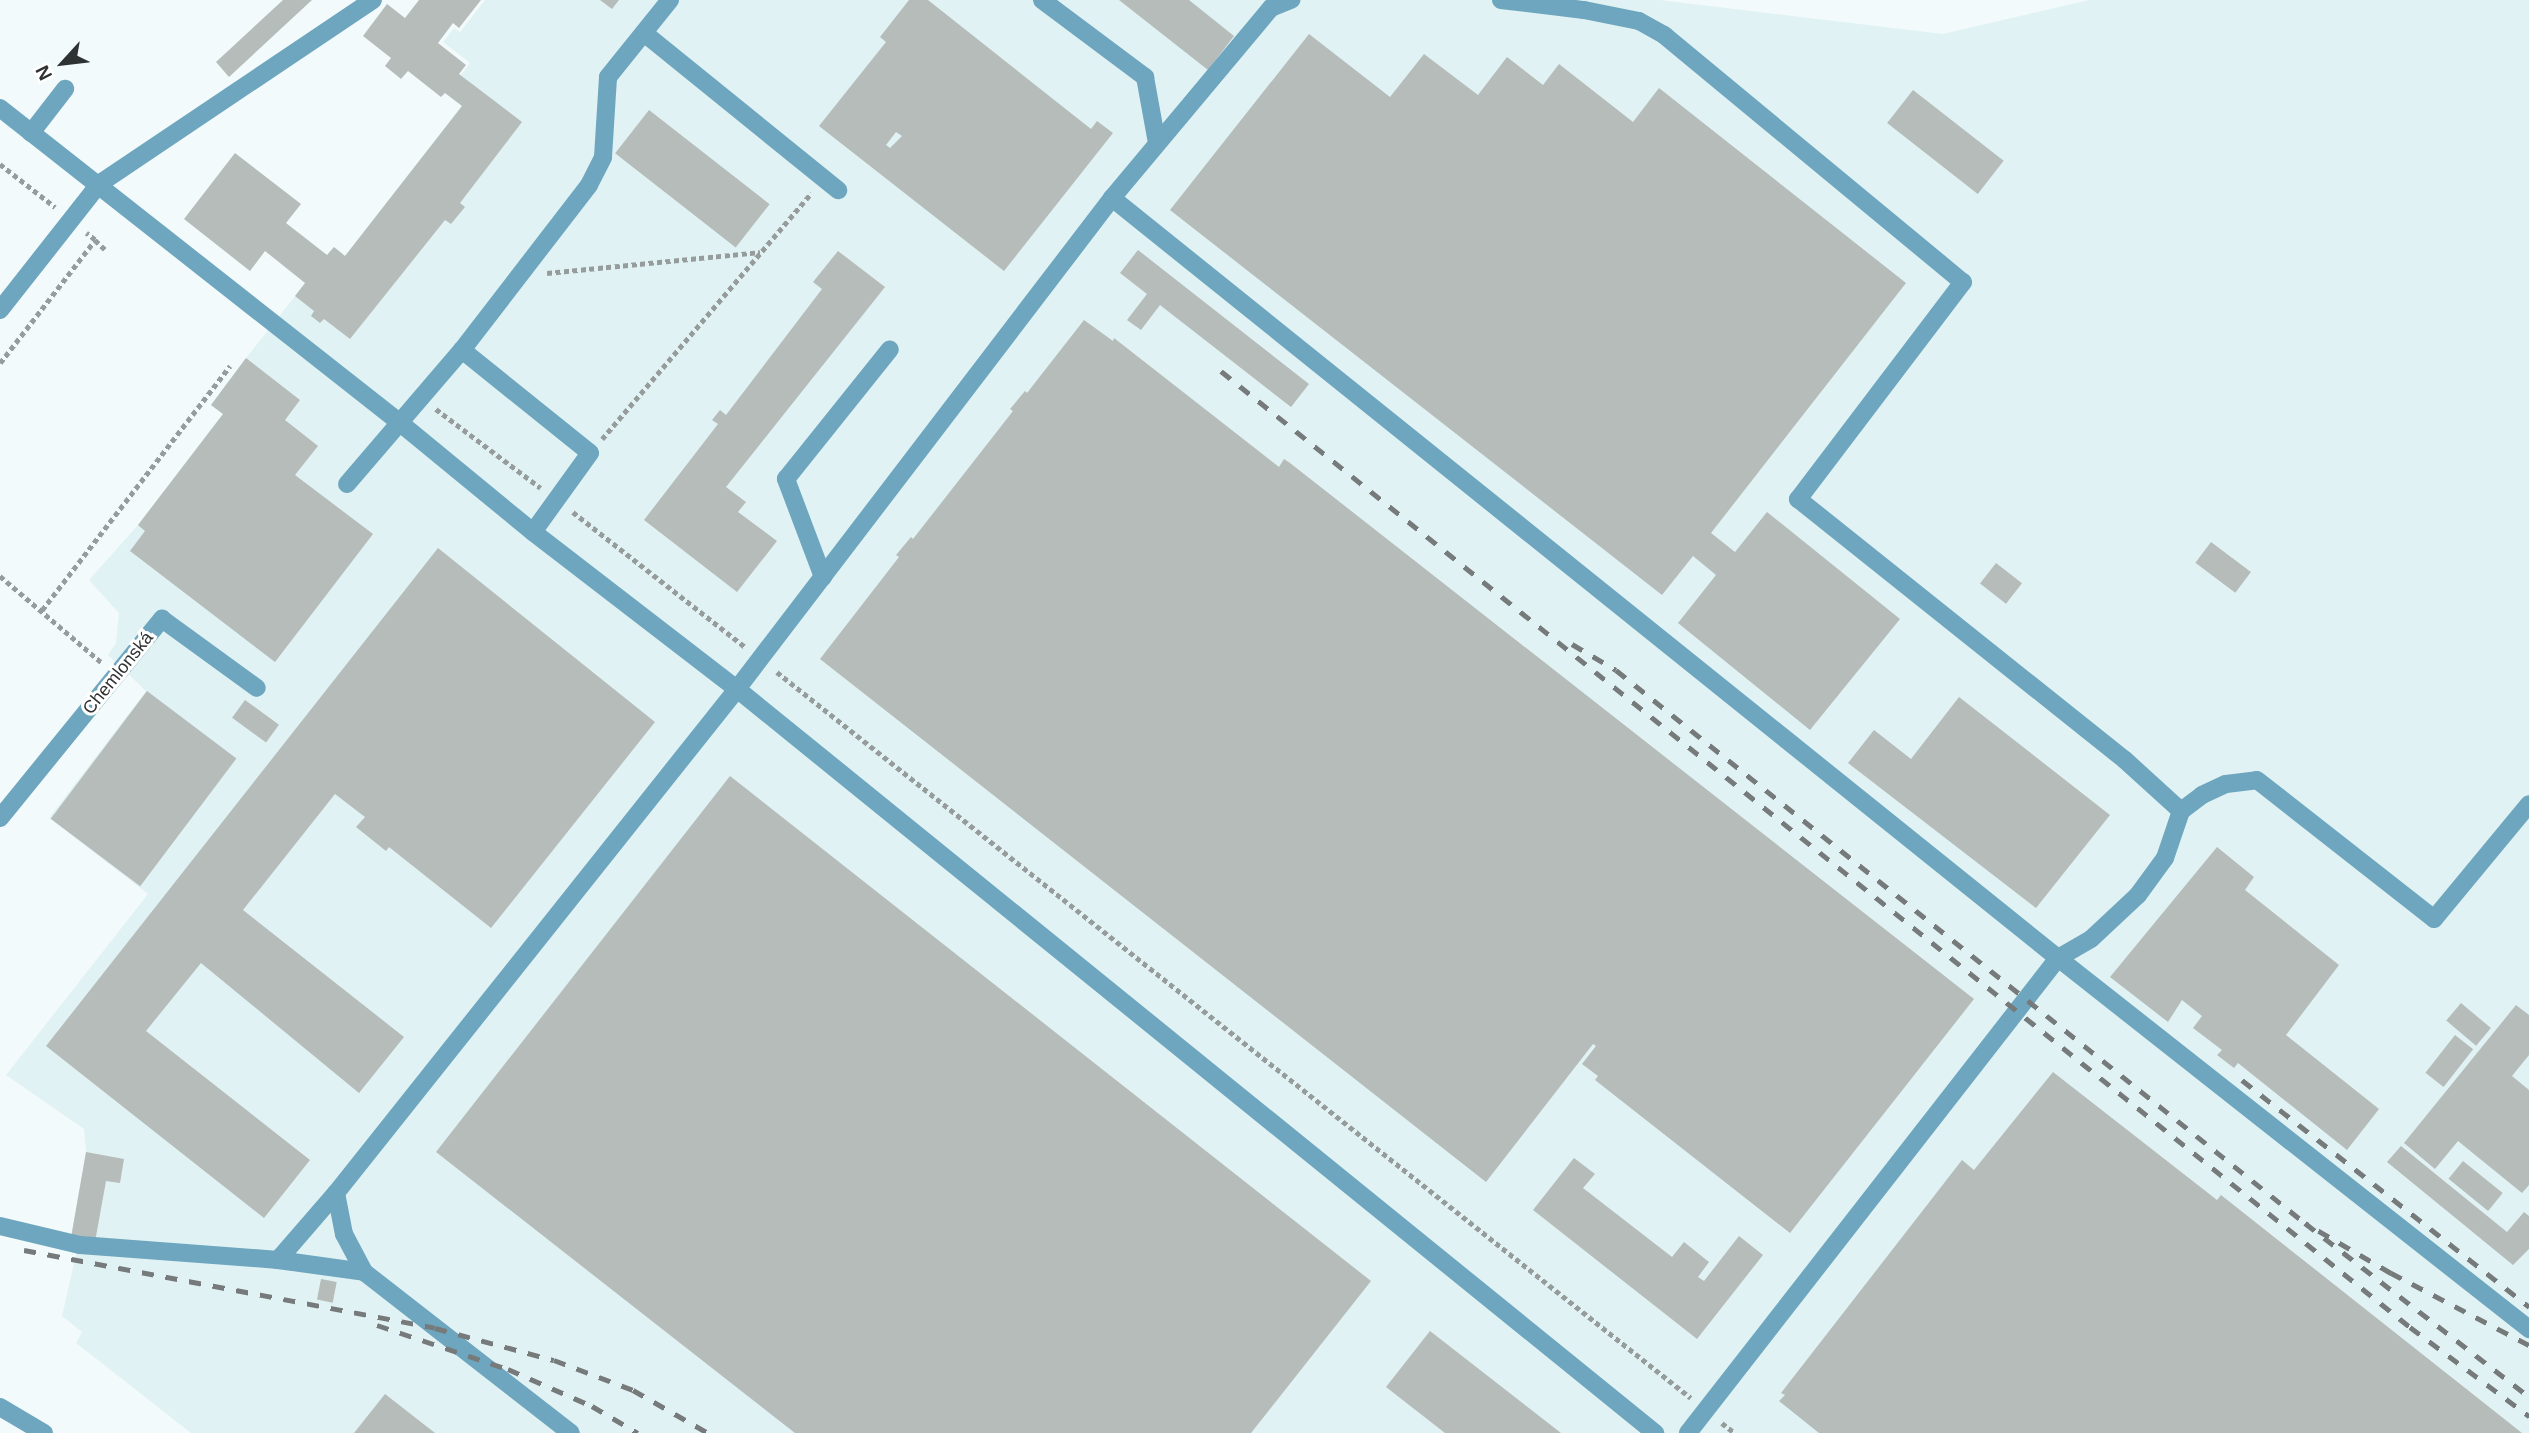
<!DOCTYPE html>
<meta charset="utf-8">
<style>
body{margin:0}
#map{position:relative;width:2529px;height:1433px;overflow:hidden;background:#f3fafb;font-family:Helvetica,sans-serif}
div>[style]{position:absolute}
.built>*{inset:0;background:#e0f2f3}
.building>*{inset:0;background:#b5bcb9;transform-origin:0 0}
.path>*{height:4.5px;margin-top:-2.25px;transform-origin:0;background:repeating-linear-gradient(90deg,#969b9b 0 5px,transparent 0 8.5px)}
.minor>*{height:18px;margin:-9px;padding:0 9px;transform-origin:9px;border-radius:9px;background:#6da6be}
.rail>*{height:5px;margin-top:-2.5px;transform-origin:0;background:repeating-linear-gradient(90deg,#767a7a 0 12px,transparent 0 24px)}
span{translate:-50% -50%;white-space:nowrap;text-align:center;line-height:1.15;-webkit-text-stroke:6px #fff;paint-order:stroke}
.street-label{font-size:18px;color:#2f3232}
.north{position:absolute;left:28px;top:28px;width:70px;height:70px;-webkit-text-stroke:5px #fff;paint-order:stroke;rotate:243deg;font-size:19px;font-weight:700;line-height:28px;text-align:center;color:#2f3232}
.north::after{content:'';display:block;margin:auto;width:24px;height:32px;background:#2f3232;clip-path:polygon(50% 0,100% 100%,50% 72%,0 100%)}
</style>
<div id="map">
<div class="built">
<div style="clip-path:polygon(485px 0,1660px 0,1943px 34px,2089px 0,2529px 0,2529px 1433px,191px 1433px,76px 1343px,82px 1332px,62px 1316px,77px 1250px,69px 1249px,86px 1152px,84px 1129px,6px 1075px,148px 894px,49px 818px,146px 691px,108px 655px,116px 643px,119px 613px,89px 580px,138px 525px,223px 414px,211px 405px,246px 358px,334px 247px,345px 256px,476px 88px,461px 75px,470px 63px,443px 42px,454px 28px,460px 32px)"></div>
</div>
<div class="building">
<div style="clip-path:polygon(283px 0,312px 0,229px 77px,216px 62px)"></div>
<div style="clip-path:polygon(419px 0,481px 0,459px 28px,453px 23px,438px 43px,466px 65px,459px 74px,522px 122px,460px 203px,465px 207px,451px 224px,445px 220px,350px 339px,324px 319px,320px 323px,311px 316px,314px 311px,295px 296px,305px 283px,265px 251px,250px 271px,184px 219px,235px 153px,301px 204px,286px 223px,327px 255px,334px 247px,345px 256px,462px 106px,445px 93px,441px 97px,408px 71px,401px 79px,385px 66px,391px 58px,363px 36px,387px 4px,405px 18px)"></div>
<div style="clip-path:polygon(600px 0,619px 0,612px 9px)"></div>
<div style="clip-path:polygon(evenodd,909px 0,928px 0,1091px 129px,1097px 121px,1113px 133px,1004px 271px,819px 126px,886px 42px,880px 37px,909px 0,896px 132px,902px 136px,890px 148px,886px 145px,896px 132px)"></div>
<div style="clip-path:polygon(1119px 0,1189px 0,1234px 36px,1208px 70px)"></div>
<div style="clip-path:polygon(1309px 34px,1390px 97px,1424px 54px,1478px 95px,1507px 57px,1543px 85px,1559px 64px,1633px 122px,1659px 88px,1906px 283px,1711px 533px,1735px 552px,1767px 512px,1900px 619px,1810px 730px,1678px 623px,1716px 575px,1693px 556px,1662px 595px,1170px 210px)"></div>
<div style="left:1913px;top:90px;width:115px;height:42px;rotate:38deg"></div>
<div style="left:649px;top:110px;width:153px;height:55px;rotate:38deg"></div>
<div style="clip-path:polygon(1138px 250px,1309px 384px,1291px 407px,1160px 305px,1141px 330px,1127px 320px,1147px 294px,1120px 273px)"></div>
<div style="clip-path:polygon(838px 251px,885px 287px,726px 487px,746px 502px,738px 512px,777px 541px,737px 592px,644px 520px,718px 424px,712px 420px,720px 410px,726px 415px,822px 289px,813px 282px)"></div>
<div style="clip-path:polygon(1084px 320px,1113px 341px,1114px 338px,1279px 467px,1284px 459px,1290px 463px,1974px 999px,1790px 1233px,1595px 1080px,1598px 1076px,1582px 1064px,1596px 1046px,1593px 1044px,1486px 1182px,820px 659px,899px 557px,896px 555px,911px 537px,913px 539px,1013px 411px,1010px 409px,1025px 391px,1027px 393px)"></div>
<div style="clip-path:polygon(246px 358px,300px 400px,285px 420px,318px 446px,295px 475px,373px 534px,275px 662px,130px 551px,145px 531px,138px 525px,223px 414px,211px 405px)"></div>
<div style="left:2211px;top:542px;width:50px;height:26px;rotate:37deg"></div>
<div style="clip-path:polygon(438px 548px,655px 722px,491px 928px,389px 847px,386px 851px,356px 827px,365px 817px,335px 794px,243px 910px,404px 1037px,359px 1093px,201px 963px,146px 1031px,310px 1160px,264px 1218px,46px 1046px)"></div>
<div style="left:1996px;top:563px;width:33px;height:26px;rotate:38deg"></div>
<div style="left:147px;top:691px;width:112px;height:160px;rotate:37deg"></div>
<div style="clip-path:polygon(1959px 697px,2110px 815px,2036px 908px,1848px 763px,1874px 730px,1911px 759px)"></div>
<div style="left:245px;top:700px;width:42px;height:22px;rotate:36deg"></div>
<div style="clip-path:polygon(730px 776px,1371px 1281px,1251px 1433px,795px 1433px,436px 1152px)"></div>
<div style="clip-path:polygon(2217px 847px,2254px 877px,2245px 890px,2339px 965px,2286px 1035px,2379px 1109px,2347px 1150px,2238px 1063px,2234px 1068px,2217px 1055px,2222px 1050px,2193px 1028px,2202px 1016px,2182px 1000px,2168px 1022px,2110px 977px)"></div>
<div style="left:2461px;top:1003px;width:39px;height:23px;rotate:40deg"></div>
<div style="clip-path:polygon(2516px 1005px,2529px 1015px,2529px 1055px,2512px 1076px,2529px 1090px,2529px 1185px,2522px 1193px,2458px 1141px,2435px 1169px,2404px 1143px)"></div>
<div style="left:2455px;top:1035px;width:23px;height:48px;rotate:38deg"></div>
<div style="clip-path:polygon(2053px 1072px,2217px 1200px,2221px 1195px,2522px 1433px,1819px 1433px,1779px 1401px,1785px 1395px,1781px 1393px,1962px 1160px,1974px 1170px)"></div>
<div style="clip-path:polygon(2401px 1146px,2507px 1232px,2524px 1212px,2529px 1216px,2529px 1249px,2513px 1265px,2387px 1162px)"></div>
<div style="clip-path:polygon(86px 1152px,124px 1159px,120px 1183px,106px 1181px,93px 1253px,69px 1249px)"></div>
<div style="clip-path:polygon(1574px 1158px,1595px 1174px,1583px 1188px,1672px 1257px,1684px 1242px,1709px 1262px,1698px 1277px,1704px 1281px,1739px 1236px,1763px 1255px,1697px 1339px,1533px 1210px)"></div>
<div style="left:2463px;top:1161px;width:51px;height:23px;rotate:39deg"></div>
<div style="left:321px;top:1279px;width:16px;height:21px;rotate:11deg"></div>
<div style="clip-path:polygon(1430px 1331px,1561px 1433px,1445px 1433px,1386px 1387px)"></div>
<div style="clip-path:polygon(385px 1394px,435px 1433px,354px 1433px)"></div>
</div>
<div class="path">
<div style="left:0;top:164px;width:70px;rotate:38deg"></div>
<div style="left:95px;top:240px;width:16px;rotate:43deg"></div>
<div style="left:547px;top:273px;width:214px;rotate:-5.6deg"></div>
<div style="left:0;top:363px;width:155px;rotate:-52.3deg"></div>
<div style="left:95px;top:240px;width:11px;rotate:-142deg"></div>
<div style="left:436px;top:409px;width:131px;rotate:37deg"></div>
<div style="left:602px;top:439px;width:323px;rotate:-49.6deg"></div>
<div style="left:573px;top:512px;width:219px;rotate:38.1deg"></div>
<div style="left:0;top:576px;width:133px;rotate:40.4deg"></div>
<div style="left:42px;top:610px;width:308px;rotate:-52.4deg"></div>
<div style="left:777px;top:672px;width:1167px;rotate:38.46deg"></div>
<div style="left:1722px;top:1423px;width:16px;rotate:38deg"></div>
</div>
<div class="minor">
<div style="left:1042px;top:0;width:129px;rotate:36.8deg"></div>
<div style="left:1145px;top:77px;width:67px;rotate:79.7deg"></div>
<div style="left:1501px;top:0;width:84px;rotate:6.9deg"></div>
<div style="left:1584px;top:10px;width:56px;rotate:11.3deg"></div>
<div style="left:1639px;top:21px;width:29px;rotate:29deg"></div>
<div style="left:1664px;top:35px;width:388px;rotate:39.6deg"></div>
<div style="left:1963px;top:282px;width:273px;rotate:127.2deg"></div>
<div style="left:1798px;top:499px;width:418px;rotate:38.6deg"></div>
<div style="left:2125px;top:760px;width:76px;rotate:42.3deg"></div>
<div style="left:2181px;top:811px;width:50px;rotate:108.8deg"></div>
<div style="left:2165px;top:858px;width:46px;rotate:126.1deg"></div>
<div style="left:2138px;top:895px;width:64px;rotate:136.9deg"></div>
<div style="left:2091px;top:939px;width:38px;rotate:150deg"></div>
<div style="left:2058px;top:958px;width:602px;rotate:127.92deg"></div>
<div style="left:644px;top:33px;width:250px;rotate:39deg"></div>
<div style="left:0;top:108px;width:508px;rotate:38.2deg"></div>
<div style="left:399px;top:422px;width:173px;rotate:39.4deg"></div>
<div style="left:533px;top:532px;width:257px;rotate:37.6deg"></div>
<div style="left:737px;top:689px;width:1182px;rotate:39.02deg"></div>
<div style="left:31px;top:133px;width:56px;rotate:-52.3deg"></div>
<div style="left:1112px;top:198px;width:1213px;rotate:38.78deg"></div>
<div style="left:2058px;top:958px;width:600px;rotate:38.23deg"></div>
<div style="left:0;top:310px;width:160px;rotate:-51.8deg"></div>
<div style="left:99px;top:184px;width:330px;rotate:-33.9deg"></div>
<div style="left:462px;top:350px;width:164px;rotate:38.8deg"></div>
<div style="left:590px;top:453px;width:97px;rotate:125.8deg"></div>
<div style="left:347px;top:484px;width:177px;rotate:-49.4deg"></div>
<div style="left:462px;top:350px;width:208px;rotate:-52.4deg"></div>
<div style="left:589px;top:185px;width:31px;rotate:-63deg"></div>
<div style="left:603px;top:157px;width:80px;rotate:-86.4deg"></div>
<div style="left:608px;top:77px;width:99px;rotate:-51.2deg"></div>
<div style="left:823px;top:577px;width:105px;rotate:-110.7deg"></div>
<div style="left:786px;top:479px;width:166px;rotate:-51.3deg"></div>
<div style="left:2181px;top:811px;width:26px;rotate:-37deg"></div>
<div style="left:2202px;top:795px;width:26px;rotate:-25deg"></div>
<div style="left:2226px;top:784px;width:31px;rotate:-7deg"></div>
<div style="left:2257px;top:780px;width:225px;rotate:38.1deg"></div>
<div style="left:2434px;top:919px;width:149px;rotate:-50.4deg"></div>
<div style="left:0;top:818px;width:257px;rotate:-50.9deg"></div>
<div style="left:162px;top:619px;width:117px;rotate:36deg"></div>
<div style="left:336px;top:1193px;width:42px;rotate:79deg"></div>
<div style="left:344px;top:1234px;width:43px;rotate:62.2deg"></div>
<div style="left:0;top:1226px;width:82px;rotate:13.4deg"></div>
<div style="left:80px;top:1245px;width:199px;rotate:4.3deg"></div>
<div style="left:278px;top:1260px;width:87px;rotate:7.9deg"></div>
<div style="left:364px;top:1272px;width:262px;rotate:37.9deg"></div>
<div style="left:278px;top:1260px;width:89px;rotate:-49.1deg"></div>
<div style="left:336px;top:1193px;width:644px;rotate:-51.49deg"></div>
<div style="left:737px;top:689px;width:618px;rotate:-52.63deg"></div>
<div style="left:1112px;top:198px;width:248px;rotate:-50.1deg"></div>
<div style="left:1271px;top:8px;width:22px;rotate:-22deg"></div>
<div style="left:0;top:1407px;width:51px;rotate:30.6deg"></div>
</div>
<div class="rail">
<div style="left:1221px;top:371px;width:1526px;rotate:38.8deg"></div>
<div style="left:2410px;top:1327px;width:149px;rotate:36.8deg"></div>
<div style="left:1572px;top:644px;width:51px;rotate:30.6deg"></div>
<div style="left:1616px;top:670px;width:883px;rotate:38.75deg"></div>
<div style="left:2242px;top:1080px;width:366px;rotate:38.3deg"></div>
<div style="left:24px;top:1250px;width:418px;rotate:10.7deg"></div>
<div style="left:435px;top:1328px;width:123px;rotate:15.1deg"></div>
<div style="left:554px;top:1360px;width:85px;rotate:20.8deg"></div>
<div style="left:633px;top:1390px;width:86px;rotate:29.8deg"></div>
<div style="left:377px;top:1325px;width:138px;rotate:18.6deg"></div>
<div style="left:508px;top:1369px;width:92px;rotate:23.8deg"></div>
<div style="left:592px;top:1406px;width:53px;rotate:30.4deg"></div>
<div style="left:2529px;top:1345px;width:156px;rotate:-152.4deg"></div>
<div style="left:2391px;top:1273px;width:99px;rotate:-149.8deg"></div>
<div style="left:2305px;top:1223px;width:284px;rotate:37.8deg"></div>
</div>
<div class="street-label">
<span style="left:118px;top:673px;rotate:-51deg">Chemlonská</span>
</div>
<div class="north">N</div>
</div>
